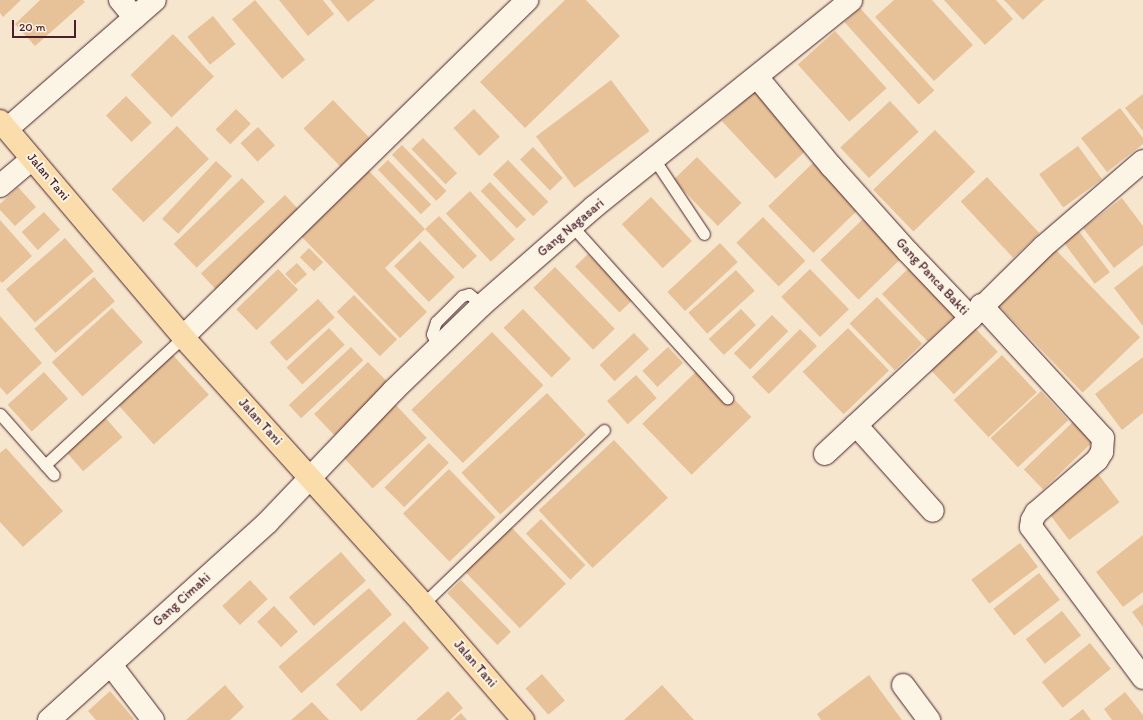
<!DOCTYPE html>
<style>
body{margin:0}
#map{position:relative;width:1143px;height:720px;overflow:hidden;background:#f6e6ce;font-family:Itim,sans-serif}
div>[style]{position:absolute}
.building>*{inset:0;background:#e7c298;transform-origin:0 0}
.roads{filter:drop-shadow(0 0 1px #4a1f2b) drop-shadow(0 0 1px #4a1f2b)}
.service>*{height:11px;margin:-5.5px;padding:0 5.5px;transform-origin:5.5px;border-radius:5.5px;background:#fcf5e5}
.minor>*{height:22px;margin:-11px;padding:0 11px;transform-origin:11px;border-radius:11px;background:#fcf5e5}
.trunk>*{height:22px;margin:-11px;padding:0 11px;transform-origin:11px;border-radius:11px;background:#faddab}
span{translate:-50% -50%;white-space:nowrap;text-align:center;line-height:1.15;-webkit-text-stroke:4px #fcf5e5;paint-order:stroke}
.street-label{font-size:13px;color:#4a1f2b}
.scale{position:absolute;left:12px;top:20px;width:64px;height:18px;box-sizing:border-box;border:2px solid #4a1f2b;border-top:0;padding-left:5px;font-size:12px;line-height:14px;white-space:nowrap;color:#4a1f2b;-webkit-text-stroke:3px #fcf5e5;paint-order:stroke}
</style>
<div id="map">
<div class="building">
<div style="clip-path:polygon(0 0,21px 0,3px 17px,0 13px)"></div>
<div style="clip-path:polygon(40px 0,83px 0,85px 2px,35px 46px,15px 24px)"></div>
<div style="left:255px;top:0;width:78px;height:30px;rotate:50deg"></div>
<div style="clip-path:polygon(279px 0,323px 0,334px 14px,308px 36px)"></div>
<div style="clip-path:polygon(330px 0,375px 0,348px 22px)"></div>
<div style="clip-path:polygon(565px 0,586px 0,620px 36px,525px 128px,480px 82px)"></div>
<div style="clip-path:polygon(894px 0,932px 0,973px 45px,934px 81px,875px 17px)"></div>
<div style="clip-path:polygon(944px 0,996px 0,1013px 19px,985px 45px)"></div>
<div style="clip-path:polygon(1004px 0,1044px 0,1023px 20px)"></div>
<div style="left:860px;top:8px;width:111px;height:21px;rotate:48deg"></div>
<div style="left:213px;top:16px;width:36px;height:33px;rotate:51deg"></div>
<div style="left:835px;top:31px;width:77px;height:50px;rotate:48deg"></div>
<div style="left:173px;top:34px;width:59px;height:59px;rotate:46deg"></div>
<div style="left:611px;top:80px;width:64px;height:94px;rotate:53deg"></div>
<div style="left:754px;top:91px;width:79px;height:44px;rotate:47deg"></div>
<div style="clip-path:polygon(1143px 94px,1143px 131px,1125px 108px)"></div>
<div style="left:126px;top:96px;width:37px;height:28px;rotate:46deg"></div>
<div style="left:333px;top:100px;width:53px;height:41px;rotate:46deg"></div>
<div style="left:890px;top:101px;width:42px;height:68px;rotate:47deg"></div>
<div style="clip-path:polygon(1120px 108px,1143px 138px,1143px 144px,1107px 172px,1081px 138px)"></div>
<div style="left:236px;top:109px;width:21px;height:29px;rotate:45deg"></div>
<div style="left:474px;top:109px;width:38px;height:28px;rotate:47deg"></div>
<div style="left:177px;top:126px;width:46px;height:91px;rotate:46deg"></div>
<div style="left:258px;top:127px;width:25px;height:24px;rotate:47deg"></div>
<div style="left:935px;top:130px;width:58px;height:86px;rotate:46deg"></div>
<div style="left:423px;top:138px;width:49px;height:16px;rotate:46deg"></div>
<div style="left:402px;top:145px;width:64px;height:14px;rotate:46deg"></div>
<div style="left:1078px;top:146px;width:41px;height:48px;rotate:54deg"></div>
<div style="left:533px;top:147px;width:43px;height:18px;rotate:46deg"></div>
<div style="left:697px;top:157px;width:64px;height:33px;rotate:46deg"></div>
<div style="left:388px;top:160px;width:62px;height:14px;rotate:46deg"></div>
<div style="left:508px;top:160px;width:58px;height:21px;rotate:46deg"></div>
<div style="left:216px;top:161px;width:22px;height:79px;rotate:43deg"></div>
<div style="left:815px;top:161px;width:65px;height:65px;rotate:46deg"></div>
<div style="clip-path:polygon(368px 170px,425px 229px,439px 216px,477px 256px,463px 269px,425px 229px,385px 268px,427px 312px,400px 338px,301px 236px)"></div>
<div style="left:987px;top:177px;width:77px;height:36px;rotate:47deg"></div>
<div style="left:242px;top:178px;width:33px;height:95px;rotate:46deg"></div>
<div style="left:490px;top:182px;width:52px;height:13px;rotate:46deg"></div>
<div style="clip-path:polygon(18px 187px,36px 207px,15px 226px,0 210px,0 204px)"></div>
<div style="left:470px;top:191px;width:66px;height:33px;rotate:47deg"></div>
<div style="left:285px;top:195px;width:23px;height:115px;rotate:47deg"></div>
<div style="left:651px;top:197px;width:60px;height:40px;rotate:47deg"></div>
<div style="clip-path:polygon(1122px 198px,1143px 226px,1143px 245px,1114px 268px,1083px 228px)"></div>
<div style="left:44px;top:212px;width:24px;height:30px;rotate:48deg"></div>
<div style="left:763px;top:217px;width:61px;height:37px;rotate:46deg"></div>
<div style="left:865px;top:217px;width:55px;height:62px;rotate:46deg"></div>
<div style="clip-path:polygon(0 220px,32px 256px,2px 283px,0 281px)"></div>
<div style="left:1078px;top:230px;width:53px;height:19px;rotate:53deg"></div>
<div style="left:65px;top:238px;width:44px;height:78px;rotate:49deg"></div>
<div style="left:420px;top:241px;width:50px;height:36px;rotate:46deg"></div>
<div style="left:720px;top:243px;width:26px;height:72px;rotate:47deg"></div>
<div style="left:309px;top:248px;width:20px;height:13px;rotate:45deg"></div>
<div style="left:1054px;top:248px;width:124px;height:80px;rotate:46deg"></div>
<div style="left:588px;top:254px;width:64px;height:18px;rotate:46deg"></div>
<div style="left:297px;top:263px;width:15px;height:16px;rotate:48deg"></div>
<div style="clip-path:polygon(1143px 265px,1143px 326px,1114px 288px)"></div>
<div style="left:555px;top:267px;width:86px;height:30px;rotate:46deg"></div>
<div style="left:910px;top:267px;width:66px;height:39px;rotate:46deg"></div>
<div style="left:278px;top:269px;width:29px;height:58px;rotate:46deg"></div>
<div style="left:810px;top:269px;width:56px;height:40px;rotate:46deg"></div>
<div style="left:736px;top:270px;width:28px;height:64px;rotate:48deg"></div>
<div style="left:94px;top:277px;width:32px;height:79px;rotate:49deg"></div>
<div style="left:354px;top:295px;width:62px;height:24px;rotate:46deg"></div>
<div style="left:877px;top:297px;width:65px;height:38px;rotate:46deg"></div>
<div style="left:318px;top:299px;width:25px;height:65px;rotate:48deg"></div>
<div style="left:112px;top:308px;width:46px;height:81px;rotate:48deg"></div>
<div style="left:523px;top:309px;width:69px;height:27px;rotate:46deg"></div>
<div style="left:741px;top:309px;width:22px;height:44px;rotate:47deg"></div>
<div style="left:772px;top:315px;width:23px;height:54px;rotate:45deg"></div>
<div style="clip-path:polygon(0 316px,42px 363px,7px 395px,0 387px)"></div>
<div style="left:970px;top:323px;width:40px;height:61px;rotate:46deg"></div>
<div style="left:329px;top:328px;width:23px;height:58px;rotate:47deg"></div>
<div style="left:848px;top:328px;width:59px;height:63px;rotate:46deg"></div>
<div style="left:800px;top:329px;width:24px;height:68px;rotate:45deg"></div>
<div style="left:492px;top:332px;width:74px;height:112px;rotate:46deg"></div>
<div style="left:634px;top:333px;width:22px;height:47px;rotate:47deg"></div>
<div style="left:351px;top:347px;width:18px;height:85px;rotate:47deg"></div>
<div style="left:668px;top:347px;width:22px;height:35px;rotate:47deg"></div>
<div style="left:172px;top:354px;width:55px;height:74px;rotate:48deg"></div>
<div style="left:1002px;top:355px;width:51px;height:66px;rotate:47deg"></div>
<div style="clip-path:polygon(1143px 357px,1143px 413px,1122px 430px,1095px 394px)"></div>
<div style="left:368px;top:362px;width:29px;height:75px;rotate:46deg"></div>
<div style="left:702px;top:366px;width:71px;height:83px;rotate:46deg"></div>
<div style="left:44px;top:372px;width:36px;height:49px;rotate:48deg"></div>
<div style="left:636px;top:375px;width:31px;height:39px;rotate:48deg"></div>
<div style="left:1041px;top:391px;width:40px;height:69px;rotate:47deg"></div>
<div style="left:547px;top:393px;width:57px;height:117px;rotate:47deg"></div>
<div style="left:394px;top:403px;width:48px;height:74px;rotate:47deg"></div>
<div style="left:104px;top:416px;width:28px;height:52px;rotate:49deg"></div>
<div style="left:1077px;top:418px;width:28px;height:74px;rotate:46deg"></div>
<div style="left:614px;top:440px;width:79px;height:103px;rotate:47deg"></div>
<div style="left:429px;top:443px;width:28px;height:63px;rotate:45deg"></div>
<div style="clip-path:polygon(6px 448px,63px 511px,23px 547px,0 522px,0 453px)"></div>
<div style="left:449px;top:469px;width:67px;height:64px;rotate:46deg"></div>
<div style="left:1096px;top:471px;width:39px;height:63px;rotate:53deg"></div>
<div style="left:541px;top:519px;width:64px;height:21px;rotate:46deg"></div>
<div style="left:511px;top:527px;width:79px;height:64px;rotate:46deg"></div>
<div style="clip-path:polygon(1143px 535px,1143px 592px,1123px 607px,1096px 572px)"></div>
<div style="left:1020px;top:543px;width:30px;height:61px;rotate:53deg"></div>
<div style="left:341px;top:552px;width:38px;height:69px;rotate:49deg"></div>
<div style="left:1039px;top:573px;width:34px;height:58px;rotate:52deg"></div>
<div style="left:250px;top:580px;width:26px;height:38px;rotate:47deg"></div>
<div style="left:461px;top:580px;width:72px;height:19px;rotate:46deg"></div>
<div style="left:369px;top:588px;width:35px;height:120px;rotate:49deg"></div>
<div style="clip-path:polygon(1143px 604px,1143px 627px,1132px 612px)"></div>
<div style="left:274px;top:606px;width:35px;height:23px;rotate:47deg"></div>
<div style="left:1062px;top:611px;width:31px;height:46px;rotate:52deg"></div>
<div style="left:404px;top:621px;width:37px;height:93px;rotate:47deg"></div>
<div style="left:1090px;top:643px;width:33px;height:62px;rotate:51deg"></div>
<div style="left:542px;top:674px;width:35px;height:22px;rotate:49deg"></div>
<div style="clip-path:polygon(869px 675px,902px 720px,821px 720px,817px 714px)"></div>
<div style="clip-path:polygon(225px 685px,244px 707px,230px 720px,186px 720px)"></div>
<div style="clip-path:polygon(662px 685px,694px 720px,624px 720px)"></div>
<div style="clip-path:polygon(110px 691px,134px 719px,133px 720px,96px 720px,88px 711px)"></div>
<div style="clip-path:polygon(448px 691px,463px 708px,450px 720px,416px 720px)"></div>
<div style="clip-path:polygon(1125px 692px,1143px 715px,1143px 720px,1112px 720px,1104px 709px)"></div>
<div style="clip-path:polygon(312px 702px,329px 720px,291px 720px)"></div>
<div style="clip-path:polygon(1083px 709px,1091px 720px,1069px 720px)"></div>
<div style="clip-path:polygon(461px 713px,467px 720px,453px 720px)"></div>
</div>
<div class="roads">
<div class="service">
<div style="left:654px;top:159px;width:90px;rotate:56.3deg"></div>
<div style="left:572px;top:226px;width:232px;rotate:48deg"></div>
<div style="left:438px;top:347px;width:14px;rotate:-115deg"></div>
<div style="left:432px;top:334px;width:13px;rotate:-72deg"></div>
<div style="left:436px;top:322px;width:37px;rotate:-45deg"></div>
<div style="left:462px;top:296px;width:7px;rotate:-16deg"></div>
<div style="left:469px;top:294px;width:17px;rotate:40deg"></div>
<div style="left:0;top:414px;width:81px;rotate:48.5deg"></div>
<div style="left:45px;top:465px;width:188px;rotate:-42.8deg"></div>
<div style="left:423px;top:604px;width:251px;rotate:-43.9deg"></div>
</div>
<div class="minor">
<div style="left:120px;top:0;width:23px;rotate:50deg"></div>
<div style="left:757px;top:77px;width:116px;rotate:50.3deg"></div>
<div style="left:831px;top:166px;width:115px;rotate:48.2deg"></div>
<div style="left:908px;top:252px;width:91px;rotate:46.3deg"></div>
<div style="left:971px;top:318px;width:101px;rotate:-44.6deg"></div>
<div style="left:1043px;top:247px;width:132px;rotate:-40.7deg"></div>
<div style="left:7px;top:129px;width:196px;rotate:-41.1deg"></div>
<div style="left:0;top:186px;width:42px;rotate:-40.2deg"></div>
<div style="left:981px;top:305px;width:180px;rotate:47.5deg"></div>
<div style="left:1103px;top:438px;width:14px;rotate:94deg"></div>
<div style="left:1102px;top:452px;width:9px;rotate:122deg"></div>
<div style="left:1097px;top:460px;width:81px;rotate:139deg"></div>
<div style="left:1036px;top:513px;width:8px;rotate:120deg"></div>
<div style="left:1032px;top:520px;width:7px;rotate:98deg"></div>
<div style="left:1031px;top:527px;width:188px;rotate:53.4deg"></div>
<div style="left:183px;top:337px;width:482px;rotate:-44.4deg"></div>
<div style="left:856px;top:425px;width:115px;rotate:48.2deg"></div>
<div style="left:825px;top:454px;width:200px;rotate:-43deg"></div>
<div style="left:111px;top:665px;width:69px;rotate:52.6deg"></div>
<div style="left:903px;top:685px;width:44px;rotate:53.4deg"></div>
<div style="left:49px;top:720px;width:295px;rotate:-42.1deg"></div>
<div style="left:268px;top:522px;width:182px;rotate:-46.3deg"></div>
<div style="left:394px;top:390px;width:122px;rotate:-44deg"></div>
<div style="left:482px;top:305px;width:149px;rotate:-41.2deg"></div>
<div style="left:594px;top:207px;width:330px;rotate:-38.8deg"></div>
</div>
<div class="trunk">
<div style="left:0;top:121px;width:283px;rotate:49.7deg"></div>
<div style="left:183px;top:337px;width:359px;rotate:48deg"></div>
<div style="left:423px;top:604px;width:153px;rotate:49.2deg"></div>
</div>
</div>
<div class="street-label">
<span style="left:48px;top:177px;rotate:50deg">Jalan Tani</span>
<span style="left:571px;top:228px;rotate:-40deg">Gang Nagasari</span>
<span style="left:932px;top:277px;rotate:47deg">Gang Panca Bakti</span>
<span style="left:260px;top:422px;rotate:48deg">Jalan Tani</span>
<span style="left:182px;top:600px;rotate:-42deg">Gang Cimahi</span>
<span style="left:475px;top:664px;rotate:49deg">Jalan Tani</span>
</div>
<div class="scale">20 m</div>
</div>
